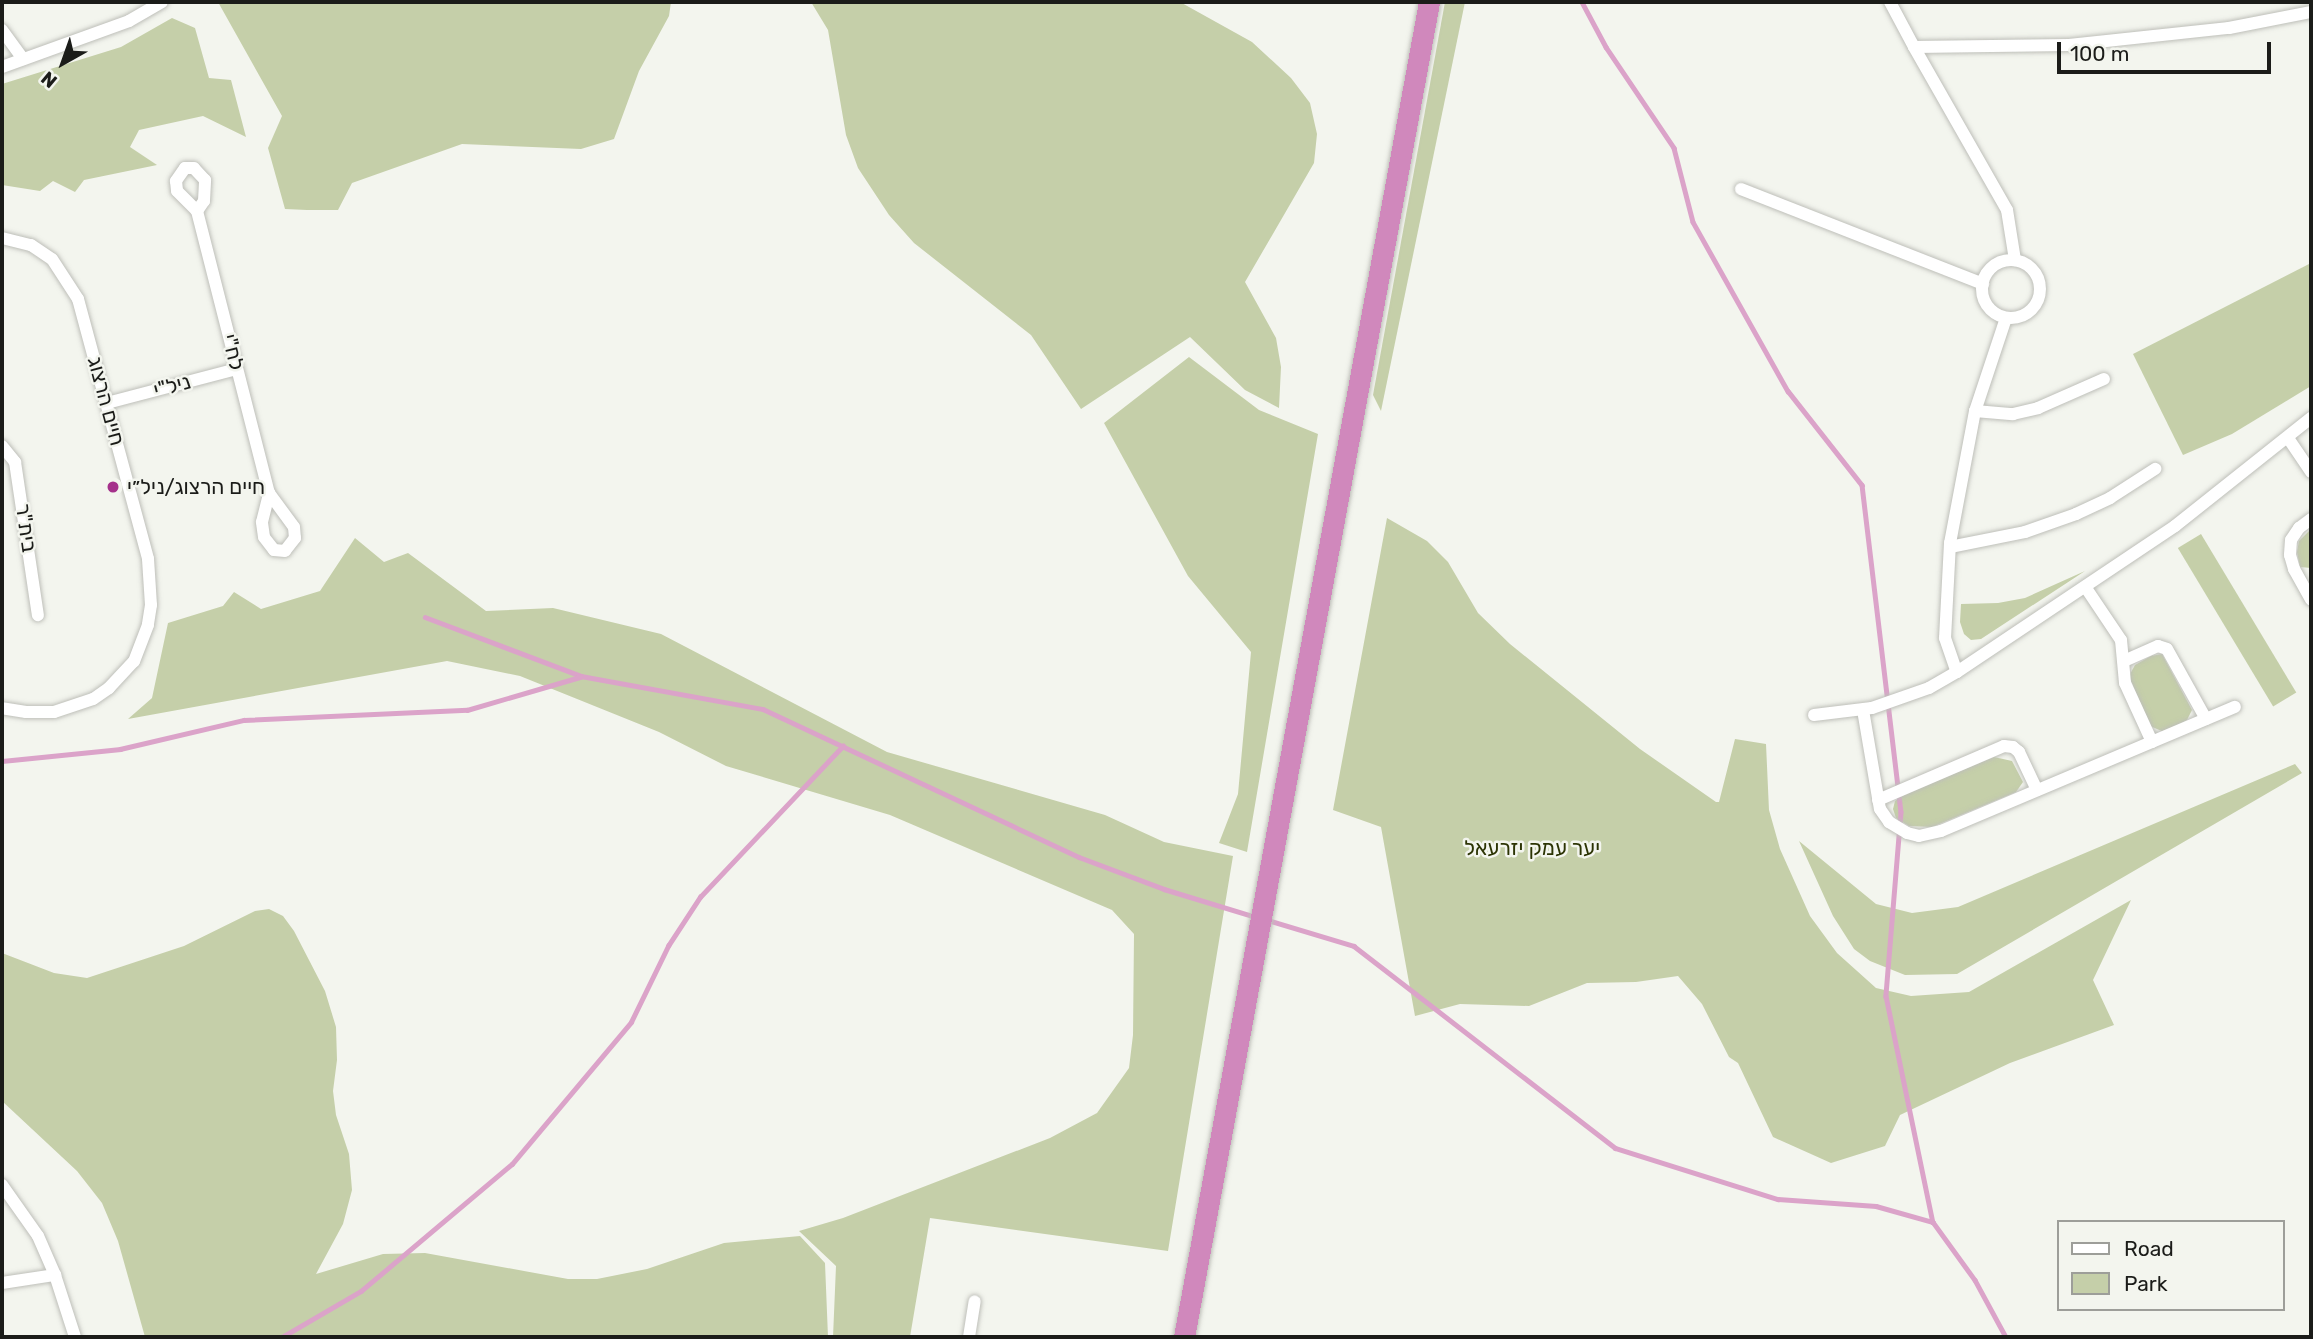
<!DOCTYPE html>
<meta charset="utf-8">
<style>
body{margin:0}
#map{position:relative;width:2313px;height:1339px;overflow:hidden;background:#f3f5ee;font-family:Rubik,"Noto Sans Hebrew",sans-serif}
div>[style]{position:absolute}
.green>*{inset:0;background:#c5cfa9;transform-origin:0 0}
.stream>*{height:4.5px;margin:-2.25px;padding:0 2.25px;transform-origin:2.25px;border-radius:2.25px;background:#dba3c9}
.roads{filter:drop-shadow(0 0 2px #bebfb9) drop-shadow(0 0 2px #bebfb9)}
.minor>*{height:12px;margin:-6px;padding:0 6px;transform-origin:6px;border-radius:6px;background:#fff}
.minor>.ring{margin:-6px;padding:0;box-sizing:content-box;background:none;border:12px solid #fff;border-radius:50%}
.trunk>*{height:21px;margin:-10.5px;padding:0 10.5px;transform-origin:10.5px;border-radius:10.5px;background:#d088bc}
.dots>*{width:19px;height:19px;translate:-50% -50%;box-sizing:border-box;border:4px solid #f3f5ee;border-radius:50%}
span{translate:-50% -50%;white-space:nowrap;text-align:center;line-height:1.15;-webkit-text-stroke:5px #f3f5ee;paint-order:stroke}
.street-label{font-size:21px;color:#1b1c19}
.poi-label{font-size:21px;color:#1b1c19}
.left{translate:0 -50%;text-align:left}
.park-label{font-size:21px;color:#2c3404}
.frame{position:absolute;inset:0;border:4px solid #1b1c19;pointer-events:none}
.legend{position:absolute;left:2057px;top:1220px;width:228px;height:91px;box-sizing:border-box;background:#f3f5ee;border:2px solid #9d9e99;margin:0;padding:9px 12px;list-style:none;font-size:21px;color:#1b1c19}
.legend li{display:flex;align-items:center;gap:14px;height:35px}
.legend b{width:35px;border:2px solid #9d9e99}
.north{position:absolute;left:28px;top:28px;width:70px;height:70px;-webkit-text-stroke:5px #f3f5ee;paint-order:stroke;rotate:220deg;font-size:19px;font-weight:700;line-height:28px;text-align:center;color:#1b1c19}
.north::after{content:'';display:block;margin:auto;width:24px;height:32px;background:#1b1c19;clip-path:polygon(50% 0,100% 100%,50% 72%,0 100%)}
.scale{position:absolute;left:2057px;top:42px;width:214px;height:32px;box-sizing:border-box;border:4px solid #1b1c19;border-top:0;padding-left:9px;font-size:21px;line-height:24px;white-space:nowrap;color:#1b1c19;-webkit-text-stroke:5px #f3f5ee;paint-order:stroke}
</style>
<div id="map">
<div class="green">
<div style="clip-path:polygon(218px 2px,671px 2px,669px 16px,639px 71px,614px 139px,581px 149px,462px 144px,352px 183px,338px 210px,307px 210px,285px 209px,268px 148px,282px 116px)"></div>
<div style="clip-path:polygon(811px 2px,1180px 2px,1252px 42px,1291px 78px,1310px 103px,1317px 134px,1314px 163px,1245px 282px,1276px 338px,1281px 367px,1279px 408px,1245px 390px,1190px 337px,1081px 409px,1031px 335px,914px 243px,889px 215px,858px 168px,846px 135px,828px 30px)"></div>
<div style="clip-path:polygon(1445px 2px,1465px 2px,1381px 411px,1373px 395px)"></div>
<div style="clip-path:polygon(172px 18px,195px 28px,209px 78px,231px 80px,246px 137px,203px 116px,139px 130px,130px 147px,157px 165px,84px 180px,75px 192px,53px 181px,40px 191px,2px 185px,2px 84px,121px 47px)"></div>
<div style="clip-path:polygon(2311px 263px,2311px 386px,2232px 434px,2183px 455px,2133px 354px)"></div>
<div style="clip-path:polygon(1189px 357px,1259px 410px,1318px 434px,1247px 852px,1219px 843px,1238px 794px,1251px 652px,1188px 576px,1104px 423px)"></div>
<div style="clip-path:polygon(1387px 518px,1427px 541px,1448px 562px,1478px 613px,1510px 644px,1640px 749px,1716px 802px,1719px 802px,1735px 739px,1766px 744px,1769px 810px,1780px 849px,1810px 916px,1837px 953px,1876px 988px,1911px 996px,1969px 992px,2131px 900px,2093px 980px,2114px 1025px,2010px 1063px,1900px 1115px,1885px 1146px,1831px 1163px,1773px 1137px,1738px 1063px,1729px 1057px,1702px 1004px,1678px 976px,1636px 982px,1587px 983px,1529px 1006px,1460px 1004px,1415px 1016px,1381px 827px,1333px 810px)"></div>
<div style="clip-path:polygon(2311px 529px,2311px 568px,2300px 567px,2297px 552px,2299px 541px)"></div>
<div style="left:2201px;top:534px;width:185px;height:27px;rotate:59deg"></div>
<div style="clip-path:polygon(355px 538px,384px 562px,408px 553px,486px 611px,553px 608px,661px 634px,887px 752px,1105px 815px,1164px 842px,1233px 856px,1168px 1251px,930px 1218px,910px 1337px,833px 1337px,836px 1266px,799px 1231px,843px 1218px,1050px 1138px,1097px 1113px,1129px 1068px,1133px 1035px,1134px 934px,1112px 910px,890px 815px,726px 766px,659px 732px,520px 676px,447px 661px,128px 719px,152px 698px,168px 623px,223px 606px,234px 592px,261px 609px,320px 591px)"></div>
<div style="clip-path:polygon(2085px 571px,1981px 639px,1971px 640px,1964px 634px,1960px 622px,1961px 604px,1998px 603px,2025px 598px)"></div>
<div style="clip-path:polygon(2162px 654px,2192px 710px,2187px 720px,2164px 732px,2150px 726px,2129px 676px,2135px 665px,2151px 656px)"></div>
<div style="clip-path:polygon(1994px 757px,2012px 761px,2023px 782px,2016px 792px,1932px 827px,1909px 826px,1896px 818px,1893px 809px,1895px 801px,1907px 793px)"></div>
<div style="clip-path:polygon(2295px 764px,2302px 773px,1957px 974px,1905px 975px,1870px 961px,1854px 949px,1833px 916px,1799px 841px,1876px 904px,1912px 913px,1958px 907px)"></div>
<div style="clip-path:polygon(269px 909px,283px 916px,294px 931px,325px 991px,336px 1027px,337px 1060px,333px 1091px,336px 1115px,349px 1154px,352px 1190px,343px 1224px,316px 1274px,383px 1254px,425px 1253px,568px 1279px,597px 1279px,647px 1269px,724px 1243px,800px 1236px,825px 1263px,828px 1337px,145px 1337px,118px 1241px,102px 1203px,77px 1171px,2px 1101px,2px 953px,54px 973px,87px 978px,184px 946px,255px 911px)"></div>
</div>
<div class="stream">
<div style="left:1582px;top:2px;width:51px;rotate:61.9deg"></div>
<div style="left:1606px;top:47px;width:122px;rotate:56deg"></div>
<div style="left:1674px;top:148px;width:76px;rotate:75.6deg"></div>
<div style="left:1693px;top:222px;width:194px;rotate:60.7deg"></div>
<div style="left:1788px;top:391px;width:120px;rotate:51.8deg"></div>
<div style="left:1862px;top:485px;width:329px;rotate:83.2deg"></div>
<div style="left:1901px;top:812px;width:185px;rotate:94.7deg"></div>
<div style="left:1886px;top:996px;width:231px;rotate:78.3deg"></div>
<div style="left:425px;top:617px;width:167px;rotate:20.7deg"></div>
<div style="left:581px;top:676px;width:185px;rotate:10.3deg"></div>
<div style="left:763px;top:709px;width:349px;rotate:25.1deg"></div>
<div style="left:1079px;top:857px;width:91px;rotate:20.6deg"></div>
<div style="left:1164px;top:889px;width:96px;rotate:16.9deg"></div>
<div style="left:2px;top:761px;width:119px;rotate:-5.8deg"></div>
<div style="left:120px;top:749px;width:127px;rotate:-13.2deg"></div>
<div style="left:244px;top:720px;width:223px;rotate:-2.6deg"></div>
<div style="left:467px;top:710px;width:118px;rotate:-16.3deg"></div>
<div style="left:1268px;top:920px;width:90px;rotate:16.8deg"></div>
<div style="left:1354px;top:946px;width:330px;rotate:37.7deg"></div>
<div style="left:1615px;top:1148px;width:171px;rotate:17.4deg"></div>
<div style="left:1778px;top:1199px;width:98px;rotate:4.1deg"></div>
<div style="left:1876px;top:1206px;width:59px;rotate:15.7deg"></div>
<div style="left:1933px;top:1222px;width:72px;rotate:54.1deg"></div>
<div style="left:1975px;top:1280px;width:65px;rotate:61.5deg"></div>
<div style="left:282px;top:1337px;width:91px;rotate:-30.2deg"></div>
<div style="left:361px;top:1291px;width:197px;rotate:-40.1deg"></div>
<div style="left:512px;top:1164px;width:185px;rotate:-50deg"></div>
<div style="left:631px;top:1022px;width:85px;rotate:-64deg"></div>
<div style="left:668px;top:946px;width:59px;rotate:-56.9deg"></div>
<div style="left:700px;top:897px;width:208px;rotate:-46.6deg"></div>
</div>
<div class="roads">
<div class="minor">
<div style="left:1890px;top:2px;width:51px;rotate:61.9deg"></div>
<div style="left:1914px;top:47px;width:155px;rotate:-0.7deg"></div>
<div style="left:2069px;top:45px;width:161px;rotate:-6.1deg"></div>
<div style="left:2229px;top:28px;width:84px;rotate:-11deg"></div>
<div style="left:2px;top:30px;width:36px;rotate:54deg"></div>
<div style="left:1914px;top:47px;width:188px;rotate:60.3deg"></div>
<div style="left:2007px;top:210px;width:51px;rotate:80.9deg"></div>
<div style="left:2px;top:67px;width:135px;rotate:-19.9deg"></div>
<div style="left:129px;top:21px;width:38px;rotate:-30deg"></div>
<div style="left:1741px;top:189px;width:260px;rotate:21.4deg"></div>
<div style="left:197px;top:211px;width:12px;rotate:-55deg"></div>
<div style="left:204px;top:201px;width:21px;rotate:-87deg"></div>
<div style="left:205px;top:180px;width:16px;rotate:-133deg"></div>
<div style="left:194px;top:168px;width:9px;rotate:180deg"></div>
<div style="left:185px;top:168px;width:16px;rotate:125deg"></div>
<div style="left:176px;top:181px;width:10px;rotate:84deg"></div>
<div style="left:177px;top:191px;width:28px;rotate:45deg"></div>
<div style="left:197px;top:211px;width:291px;rotate:75.7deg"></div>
<div style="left:269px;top:493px;width:42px;rotate:53.7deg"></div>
<div style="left:294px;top:527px;width:11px;rotate:85deg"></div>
<div style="left:295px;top:538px;width:16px;rotate:128deg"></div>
<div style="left:285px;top:551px;width:11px;rotate:-175deg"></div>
<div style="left:274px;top:550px;width:16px;rotate:-128deg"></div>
<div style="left:264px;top:537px;width:15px;rotate:-98deg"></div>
<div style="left:262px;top:522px;width:30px;rotate:-76deg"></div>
<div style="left:2px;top:238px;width:30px;rotate:14deg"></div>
<div style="left:31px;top:245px;width:25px;rotate:34deg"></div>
<div style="left:52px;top:259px;width:48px;rotate:57deg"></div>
<div style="left:78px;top:299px;width:269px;rotate:74.9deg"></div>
<div style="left:148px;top:559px;width:46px;rotate:86.3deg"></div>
<div style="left:151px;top:605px;width:20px;rotate:99deg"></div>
<div style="left:148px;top:625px;width:39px;rotate:111deg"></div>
<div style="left:134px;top:661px;width:37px;rotate:133deg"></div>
<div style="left:109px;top:688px;width:19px;rotate:145deg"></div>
<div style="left:93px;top:699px;width:41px;rotate:161.6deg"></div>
<div style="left:54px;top:712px;width:28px;rotate:180deg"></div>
<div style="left:26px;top:712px;width:24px;rotate:-171deg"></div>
<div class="ring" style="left:1982px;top:260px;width:46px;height:46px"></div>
<div style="left:2006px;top:318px;width:98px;rotate:108.4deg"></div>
<div style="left:1975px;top:411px;width:134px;rotate:100.7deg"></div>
<div style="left:1950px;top:543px;width:95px;rotate:93deg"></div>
<div style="left:1945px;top:638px;width:36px;rotate:71deg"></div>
<div style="left:1957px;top:672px;width:262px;rotate:-33.8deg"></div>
<div style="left:2175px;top:526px;width:174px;rotate:-38.5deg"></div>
<div style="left:107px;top:403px;width:134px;rotate:-14.7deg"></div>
<div style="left:1975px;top:411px;width:38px;rotate:5deg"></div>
<div style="left:2013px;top:414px;width:26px;rotate:-13deg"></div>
<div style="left:2038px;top:408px;width:72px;rotate:-23.7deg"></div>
<div style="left:2288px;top:438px;width:41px;rotate:55.9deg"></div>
<div style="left:2px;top:446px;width:21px;rotate:51deg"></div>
<div style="left:15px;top:462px;width:155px;rotate:81.5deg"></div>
<div style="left:2311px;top:519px;width:15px;rotate:143deg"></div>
<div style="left:2299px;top:528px;width:14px;rotate:124deg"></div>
<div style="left:2291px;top:540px;width:15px;rotate:94deg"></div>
<div style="left:2290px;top:555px;width:15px;rotate:74deg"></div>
<div style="left:2294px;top:569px;width:35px;rotate:61deg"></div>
<div style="left:1950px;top:547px;width:76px;rotate:-11.3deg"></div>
<div style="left:2025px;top:532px;width:54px;rotate:-19.4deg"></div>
<div style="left:2076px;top:514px;width:38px;rotate:-25deg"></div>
<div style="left:2110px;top:498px;width:54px;rotate:-32.8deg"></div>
<div style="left:2086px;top:588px;width:63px;rotate:56.1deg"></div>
<div style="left:2121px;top:640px;width:43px;rotate:84.7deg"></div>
<div style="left:2125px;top:683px;width:65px;rotate:65.4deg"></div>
<div style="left:2124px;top:661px;width:37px;rotate:-24deg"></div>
<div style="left:2158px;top:646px;width:9px;rotate:18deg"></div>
<div style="left:2167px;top:649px;width:80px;rotate:60.9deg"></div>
<div style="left:1863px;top:710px;width:100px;rotate:80.3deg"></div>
<div style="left:1880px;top:809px;width:16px;rotate:55deg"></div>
<div style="left:1889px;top:822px;width:21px;rotate:31deg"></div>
<div style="left:1907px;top:833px;width:12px;rotate:14deg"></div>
<div style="left:1919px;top:836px;width:23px;rotate:-13deg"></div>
<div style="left:1941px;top:831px;width:319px;rotate:-22.9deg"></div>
<div style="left:1814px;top:715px;width:58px;rotate:-6.9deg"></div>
<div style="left:1872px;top:708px;width:60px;rotate:-19.3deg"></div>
<div style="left:1929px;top:688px;width:32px;rotate:-30deg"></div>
<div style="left:1878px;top:800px;width:137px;rotate:-23.2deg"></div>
<div style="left:2004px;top:746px;width:9px;rotate:6deg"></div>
<div style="left:2013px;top:747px;width:8px;rotate:40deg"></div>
<div style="left:2019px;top:752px;width:42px;rotate:64.7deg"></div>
<div style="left:2px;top:1185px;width:62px;rotate:54.8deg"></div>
<div style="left:38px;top:1236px;width:43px;rotate:66.4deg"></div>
<div style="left:55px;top:1275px;width:65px;rotate:72.1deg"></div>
<div style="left:2px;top:1283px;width:54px;rotate:-8.6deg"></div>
<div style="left:969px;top:1337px;width:36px;rotate:-81deg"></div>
</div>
<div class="trunk">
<div style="left:1184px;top:1337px;width:1357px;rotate:-79.6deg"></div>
</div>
</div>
<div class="dots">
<div style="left:113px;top:487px;background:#a5318b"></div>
</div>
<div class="street-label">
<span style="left:233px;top:352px;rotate:76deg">לח"י</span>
<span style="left:172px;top:386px;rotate:-15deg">ניל"י</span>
<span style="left:106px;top:401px;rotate:75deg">חיים הרצוג</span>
<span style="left:26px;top:528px;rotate:82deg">בית"ר</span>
</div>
<div class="poi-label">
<span class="left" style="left:127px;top:487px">חיים הרצוג/ניל״י</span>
</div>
<div class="park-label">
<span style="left:1532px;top:848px">יער עמק יזרעאל</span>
</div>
<div class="frame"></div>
<ul class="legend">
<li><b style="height:9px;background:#fff"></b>Road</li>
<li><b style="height:19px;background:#c5cfa9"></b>Park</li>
</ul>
<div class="north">N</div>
<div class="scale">100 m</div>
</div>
